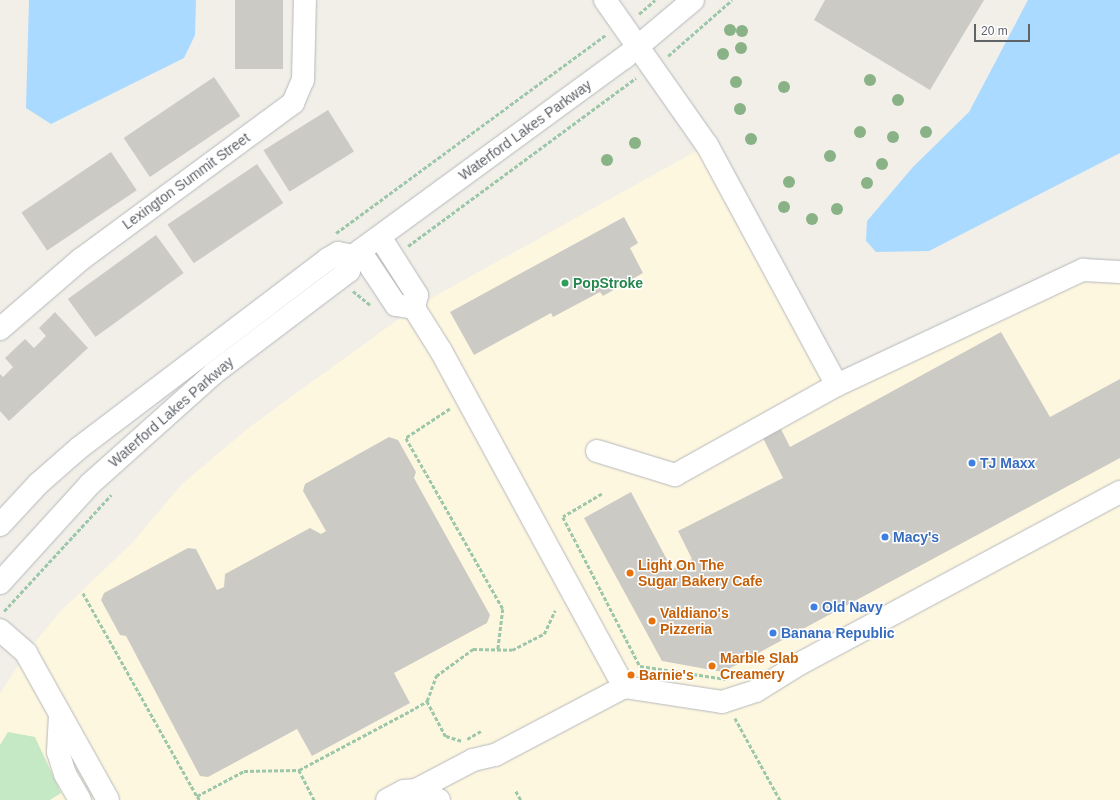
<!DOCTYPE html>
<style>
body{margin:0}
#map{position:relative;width:1120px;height:800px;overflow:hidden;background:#f1efe8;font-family:Helvetica,sans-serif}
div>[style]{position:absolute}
.commercial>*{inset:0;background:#fef7e0}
.green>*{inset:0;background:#c5e8c5}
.water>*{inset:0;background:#aadaff}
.building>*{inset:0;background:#cccac5;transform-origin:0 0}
.path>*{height:2.5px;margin-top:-1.25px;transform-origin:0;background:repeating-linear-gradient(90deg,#9cc7a9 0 4px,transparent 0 6px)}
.roads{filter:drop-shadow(0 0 1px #b5b8bc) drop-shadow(0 0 1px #b5b8bc)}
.minor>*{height:22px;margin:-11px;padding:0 11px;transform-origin:11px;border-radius:11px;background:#fff}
.trees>*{width:12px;height:12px;margin:-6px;border-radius:50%;background:#89b387}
.dots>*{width:11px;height:11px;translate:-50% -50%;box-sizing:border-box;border:2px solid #fff;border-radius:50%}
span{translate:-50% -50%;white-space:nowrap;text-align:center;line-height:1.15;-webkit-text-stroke:3px #fff;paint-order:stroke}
.street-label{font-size:14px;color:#5f6368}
.leisure-label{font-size:14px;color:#27864d;font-weight:700}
.left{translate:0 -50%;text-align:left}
.shop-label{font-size:14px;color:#366cbe;font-weight:700}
.food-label{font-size:14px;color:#c56008;font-weight:700}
.scale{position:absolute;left:974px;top:24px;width:56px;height:18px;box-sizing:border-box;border:2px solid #5f6368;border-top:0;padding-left:5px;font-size:12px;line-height:14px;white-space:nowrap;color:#5f6368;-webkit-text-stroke:3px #fff;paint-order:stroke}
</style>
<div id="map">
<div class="commercial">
<div style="clip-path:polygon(707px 145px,837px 384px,1083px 270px,1120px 272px,1120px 800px,0 800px,0 694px,26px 653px,60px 612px,133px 542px,182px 484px,251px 426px,414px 308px)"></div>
</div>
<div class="green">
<div style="clip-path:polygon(8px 732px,35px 737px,61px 793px,50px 800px,0 800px,0 745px)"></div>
</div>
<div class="water">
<div style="clip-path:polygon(29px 0,196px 0,195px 35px,184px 58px,51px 124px,26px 108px)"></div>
<div style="clip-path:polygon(1028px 0,1120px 0,1120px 153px,929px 251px,876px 252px,866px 241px,867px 221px,913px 167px,969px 112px)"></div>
</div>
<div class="building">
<div style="left:235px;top:0;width:48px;height:69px"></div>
<div style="clip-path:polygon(825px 0,984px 0,930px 90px,814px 20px)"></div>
<div style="left:214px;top:77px;width:47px;height:109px;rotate:56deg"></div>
<div style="left:328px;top:110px;width:49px;height:76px;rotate:58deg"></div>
<div style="left:111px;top:152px;width:46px;height:108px;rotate:56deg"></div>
<div style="left:257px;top:164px;width:47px;height:108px;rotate:56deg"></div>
<div style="clip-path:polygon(624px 217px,638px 243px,630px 248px,643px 273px,603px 296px,600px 292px,553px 317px,551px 313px,474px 355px,450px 312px)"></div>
<div style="left:156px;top:235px;width:47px;height:109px;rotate:54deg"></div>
<div style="clip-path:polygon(55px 312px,88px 348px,9px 421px,0 411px,0 374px,3px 377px,13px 367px,5px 358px,25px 339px,34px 348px,46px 336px,39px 328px)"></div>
<div style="clip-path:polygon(1001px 332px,1050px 417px,1120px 379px,1120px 458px,723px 672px,662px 661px,584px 518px,631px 492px,672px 569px,692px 559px,678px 531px,783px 478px,763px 438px,781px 429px,790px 447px)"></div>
<div style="clip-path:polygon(389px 437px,398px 440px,416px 472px,414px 478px,490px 615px,487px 623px,394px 673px,410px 703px,312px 756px,297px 729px,208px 777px,200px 776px,126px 636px,120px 635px,101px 600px,104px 593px,188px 548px,196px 549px,217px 590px,224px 587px,225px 574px,310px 528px,321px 534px,326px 531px,303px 491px,305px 484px)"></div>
</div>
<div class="path">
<div style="left:639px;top:14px;width:21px;rotate:-41deg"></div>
<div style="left:668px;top:56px;width:85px;rotate:-41.2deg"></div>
<div style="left:336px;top:233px;width:335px;rotate:-36.3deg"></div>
<div style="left:408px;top:246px;width:283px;rotate:-36.4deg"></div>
<div style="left:353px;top:291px;width:22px;rotate:39deg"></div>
<div style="left:450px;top:409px;width:53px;rotate:146.6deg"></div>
<div style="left:406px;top:438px;width:197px;rotate:60.4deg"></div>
<div style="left:503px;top:609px;width:41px;rotate:97deg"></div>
<div style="left:602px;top:494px;width:45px;rotate:149.5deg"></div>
<div style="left:563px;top:517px;width:168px;rotate:62.7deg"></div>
<div style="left:640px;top:666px;width:87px;rotate:8.6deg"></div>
<div style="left:83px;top:593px;width:233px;rotate:60.7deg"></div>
<div style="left:4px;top:611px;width:158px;rotate:-47.3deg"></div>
<div style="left:427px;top:701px;width:40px;rotate:62deg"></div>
<div style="left:446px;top:736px;width:17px;rotate:17deg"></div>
<div style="left:735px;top:718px;width:94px;rotate:61.2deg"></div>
<div style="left:467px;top:739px;width:16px;rotate:-30deg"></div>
<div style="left:299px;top:770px;width:34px;rotate:63deg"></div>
<div style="left:516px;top:791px;width:10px;rotate:61deg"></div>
<div style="left:199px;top:800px;width:4px;rotate:-117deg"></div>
<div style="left:197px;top:796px;width:53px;rotate:-28deg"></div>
<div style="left:244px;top:771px;width:55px;rotate:-1deg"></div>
<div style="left:299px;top:770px;width:126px;rotate:-28deg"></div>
<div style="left:410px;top:711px;width:20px;rotate:-30deg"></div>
<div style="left:427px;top:701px;width:27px;rotate:-70deg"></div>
<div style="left:436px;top:676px;width:46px;rotate:-36.1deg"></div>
<div style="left:473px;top:649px;width:39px;rotate:1deg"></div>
<div style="left:512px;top:650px;width:36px;rotate:-27deg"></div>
<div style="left:544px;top:634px;width:26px;rotate:-65deg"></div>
</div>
<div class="roads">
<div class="minor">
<div style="left:605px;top:0;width:177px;rotate:54.9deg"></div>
<div style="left:707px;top:145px;width:273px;rotate:61.6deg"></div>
<div style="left:380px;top:237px;width:69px;rotate:57.5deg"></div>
<div style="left:417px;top:295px;width:13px;rotate:103deg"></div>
<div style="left:360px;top:251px;width:65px;rotate:56.3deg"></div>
<div style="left:396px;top:305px;width:18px;rotate:9deg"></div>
<div style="left:414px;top:308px;width:51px;rotate:57.9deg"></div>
<div style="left:441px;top:351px;width:383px;rotate:61.4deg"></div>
<div style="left:624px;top:687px;width:99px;rotate:8.7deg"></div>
<div style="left:722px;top:702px;width:36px;rotate:-18deg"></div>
<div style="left:756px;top:691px;width:53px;rotate:-31.9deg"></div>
<div style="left:801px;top:663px;width:362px;rotate:-28.2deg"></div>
<div style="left:0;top:329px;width:106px;rotate:-40.8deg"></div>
<div style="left:80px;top:260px;width:265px;rotate:-36.4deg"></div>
<div style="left:293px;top:103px;width:25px;rotate:-67deg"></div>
<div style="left:303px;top:80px;width:80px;rotate:-88.6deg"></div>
<div style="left:597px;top:451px;width:82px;rotate:17.1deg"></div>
<div style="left:675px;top:475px;width:185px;rotate:-29.1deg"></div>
<div style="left:837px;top:385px;width:272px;rotate:-25.1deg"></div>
<div style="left:1083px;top:270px;width:37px;rotate:3deg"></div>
<div style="left:0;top:525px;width:56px;rotate:-47.2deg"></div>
<div style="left:38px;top:484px;width:55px;rotate:-41.3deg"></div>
<div style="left:79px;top:448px;width:313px;rotate:-37.2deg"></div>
<div style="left:328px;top:259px;width:12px;rotate:-31deg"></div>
<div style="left:338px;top:253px;width:15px;rotate:11deg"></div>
<div style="left:0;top:583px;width:134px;rotate:-47.7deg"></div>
<div style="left:90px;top:484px;width:166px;rotate:-41.8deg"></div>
<div style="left:214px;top:373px;width:169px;rotate:-37.1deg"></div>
<div style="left:349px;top:271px;width:16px;rotate:-75deg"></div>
<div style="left:353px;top:256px;width:336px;rotate:-36.2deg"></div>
<div style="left:624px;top:58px;width:90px;rotate:-40deg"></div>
<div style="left:0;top:630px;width:35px;rotate:41deg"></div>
<div style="left:26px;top:653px;width:168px;rotate:60.8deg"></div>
<div style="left:60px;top:714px;width:38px;rotate:93deg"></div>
<div style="left:58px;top:752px;width:23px;rotate:72deg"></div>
<div style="left:65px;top:774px;width:30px;rotate:60deg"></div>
<div style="left:416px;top:790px;width:64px;rotate:-27.8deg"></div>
<div style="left:473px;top:760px;width:23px;rotate:-13deg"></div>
<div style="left:495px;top:755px;width:146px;rotate:-27.8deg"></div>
<div style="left:387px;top:800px;width:19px;rotate:-28deg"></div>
<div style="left:404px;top:791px;width:12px;rotate:-5deg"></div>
<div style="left:416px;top:790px;width:25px;rotate:23deg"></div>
</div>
</div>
<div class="trees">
<div style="left:730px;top:30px"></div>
<div style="left:742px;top:31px"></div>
<div style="left:741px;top:48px"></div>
<div style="left:723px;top:54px"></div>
<div style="left:870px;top:80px"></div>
<div style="left:736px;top:82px"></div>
<div style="left:784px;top:87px"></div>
<div style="left:898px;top:100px"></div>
<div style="left:740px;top:109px"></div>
<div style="left:860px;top:132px"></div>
<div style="left:926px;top:132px"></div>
<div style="left:893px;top:137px"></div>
<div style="left:751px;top:139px"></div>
<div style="left:635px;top:143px"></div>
<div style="left:830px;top:156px"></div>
<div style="left:607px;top:160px"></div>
<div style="left:882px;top:164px"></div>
<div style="left:789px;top:182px"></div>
<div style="left:867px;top:183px"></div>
<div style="left:784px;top:207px"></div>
<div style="left:837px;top:209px"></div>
<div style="left:812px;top:219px"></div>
</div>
<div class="dots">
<div style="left:565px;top:283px;background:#2e9e5b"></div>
<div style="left:972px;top:463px;background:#3f7fe0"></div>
<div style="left:885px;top:537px;background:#3f7fe0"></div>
<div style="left:630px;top:573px;background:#e8710a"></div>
<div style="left:814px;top:607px;background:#3f7fe0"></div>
<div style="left:652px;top:621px;background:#e8710a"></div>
<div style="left:773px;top:633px;background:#3f7fe0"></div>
<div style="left:712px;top:666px;background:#e8710a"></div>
<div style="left:631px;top:675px;background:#e8710a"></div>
</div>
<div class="street-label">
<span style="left:525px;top:130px;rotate:-36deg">Waterford Lakes Parkway</span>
<span style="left:186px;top:181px;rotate:-36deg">Lexington Summit Street</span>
<span style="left:171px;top:412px;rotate:-41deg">Waterford Lakes Parkway</span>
</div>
<div class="leisure-label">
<span class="left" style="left:573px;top:283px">PopStroke</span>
</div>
<div class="shop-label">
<span class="left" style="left:980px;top:463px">TJ Maxx</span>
<span class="left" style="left:893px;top:537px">Macy's</span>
<span class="left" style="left:822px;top:607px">Old Navy</span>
<span class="left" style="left:781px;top:633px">Banana Republic</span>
</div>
<div class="food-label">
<span class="left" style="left:638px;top:573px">Light On The<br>Sugar Bakery Cafe</span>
<span class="left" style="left:660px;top:621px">Valdiano's<br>Pizzeria</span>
<span class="left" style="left:720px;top:666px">Marble Slab<br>Creamery</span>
<span class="left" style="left:639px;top:675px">Barnie's</span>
</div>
<div class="scale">20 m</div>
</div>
